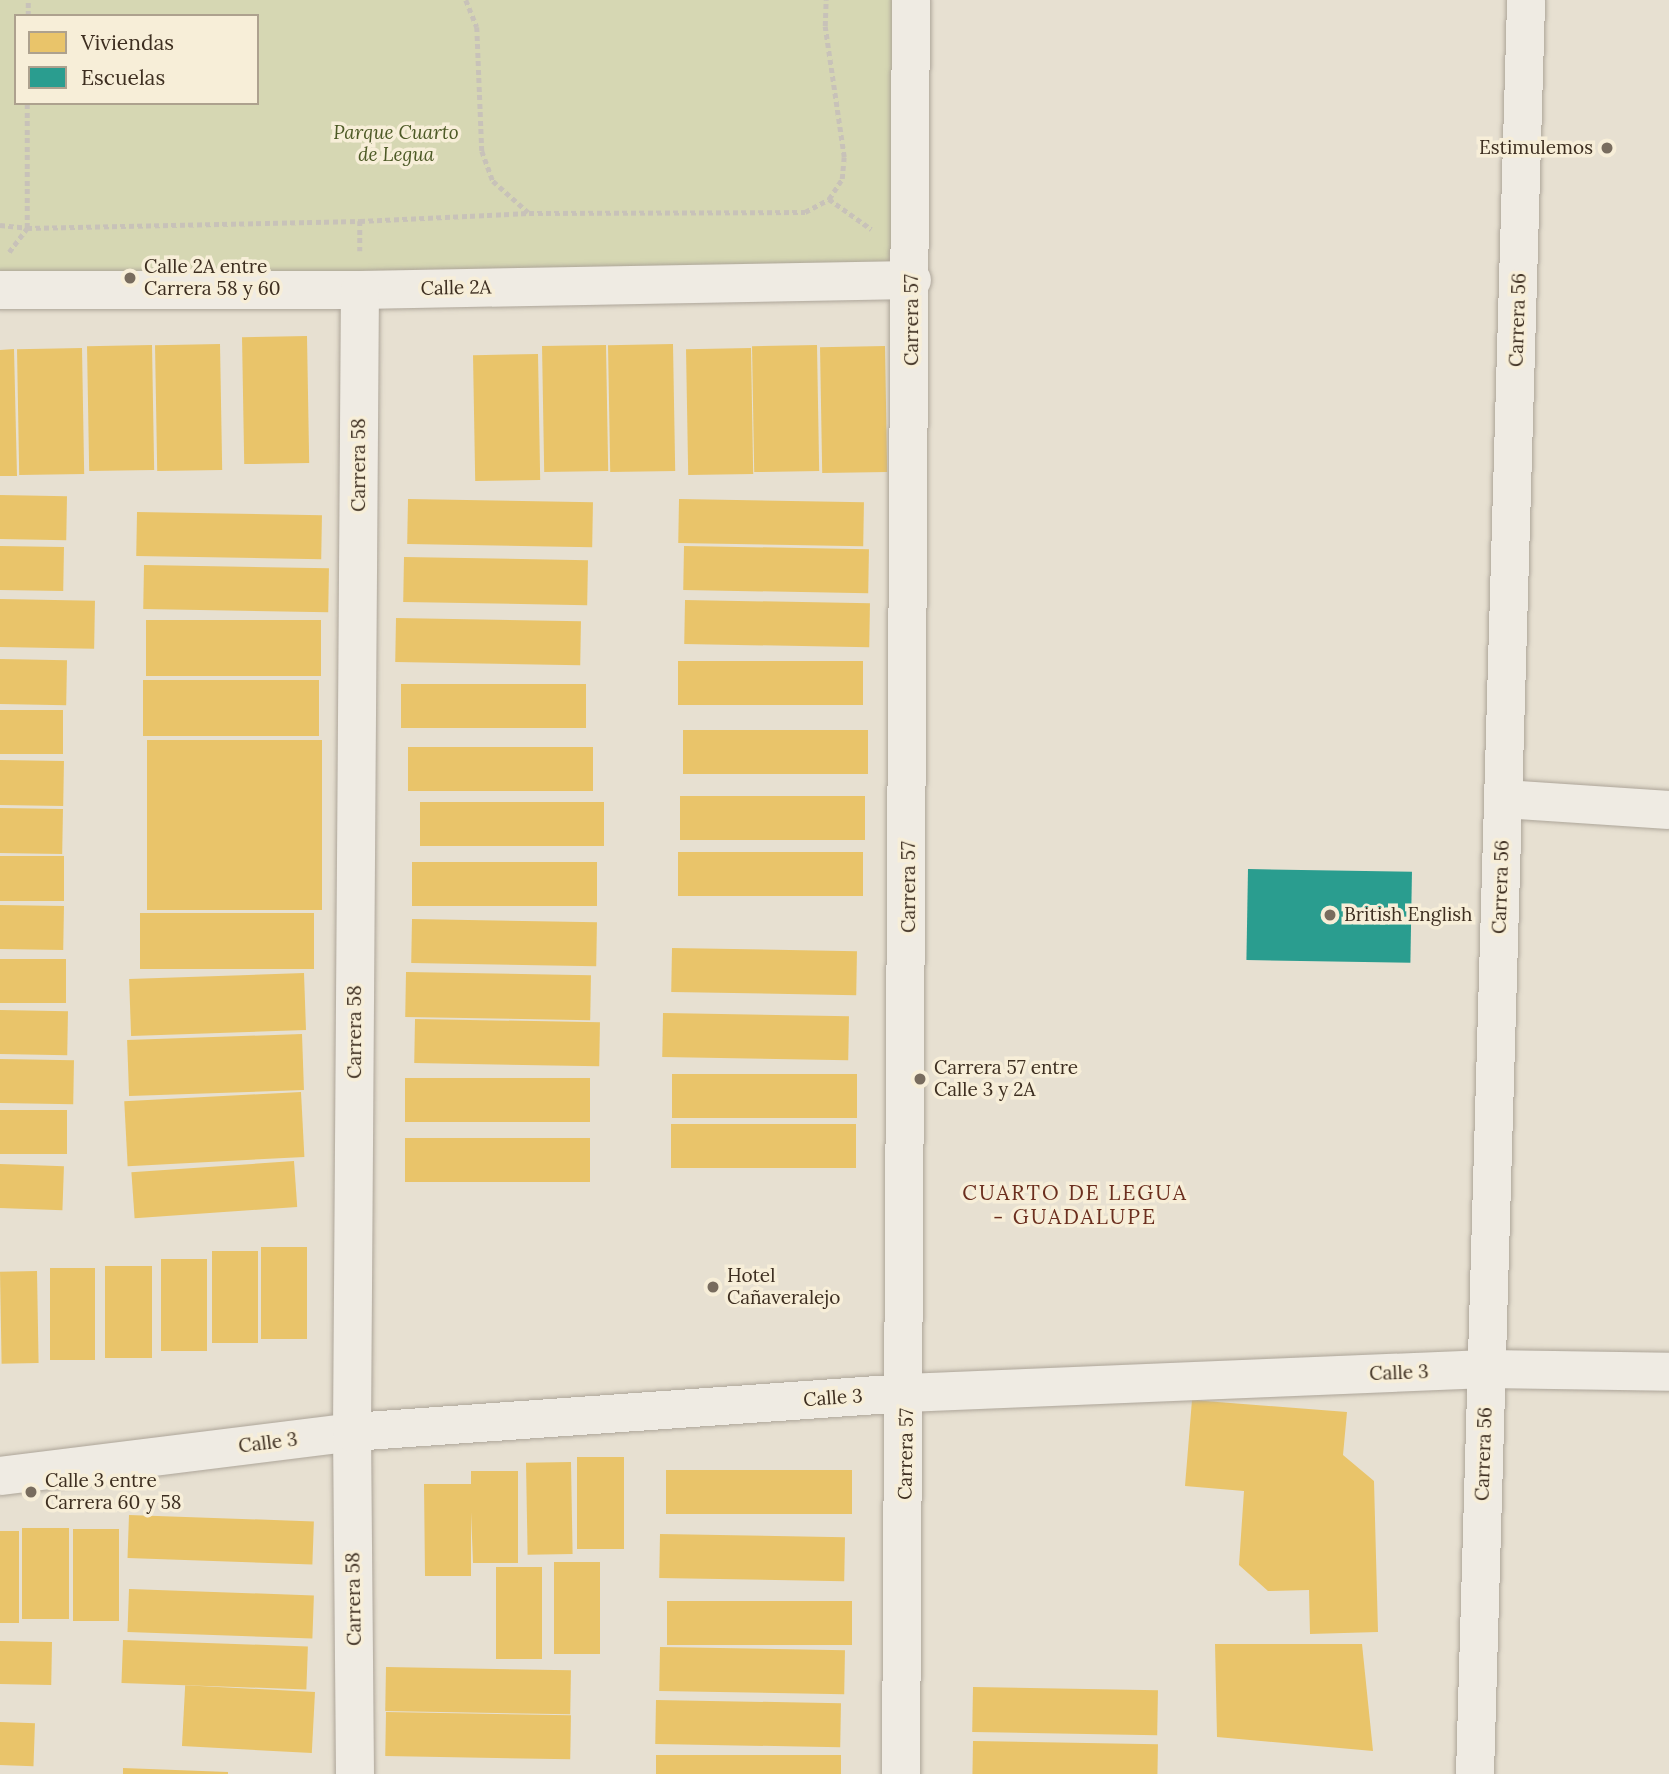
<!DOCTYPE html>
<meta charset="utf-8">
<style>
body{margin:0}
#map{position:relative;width:1669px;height:1774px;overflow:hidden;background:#e7e0d1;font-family:Lora,serif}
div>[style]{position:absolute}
.green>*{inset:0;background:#d6d7b3}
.homes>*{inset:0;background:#e9c46a;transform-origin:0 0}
.schools>*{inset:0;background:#2a9d8f;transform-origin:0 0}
.path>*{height:4.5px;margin-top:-2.25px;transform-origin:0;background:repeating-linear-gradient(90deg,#c8c2b9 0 5px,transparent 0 8.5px)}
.roads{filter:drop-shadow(0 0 2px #ada599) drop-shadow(0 0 2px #ada599)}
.minor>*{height:38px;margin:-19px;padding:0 19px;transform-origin:19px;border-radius:19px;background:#efebe3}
.dots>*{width:19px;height:19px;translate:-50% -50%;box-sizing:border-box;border:4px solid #f7eed8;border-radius:50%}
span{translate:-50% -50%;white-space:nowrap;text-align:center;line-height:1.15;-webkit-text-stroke:7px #f7eed8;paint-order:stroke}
.park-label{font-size:19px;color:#4d5a26;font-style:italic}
.poi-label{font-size:19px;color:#3d2e20}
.right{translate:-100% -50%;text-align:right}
.left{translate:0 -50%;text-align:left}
.street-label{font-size:19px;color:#3d2e20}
.neighbourhood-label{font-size:21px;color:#6b2e1e;letter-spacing:2px}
.legend{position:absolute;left:14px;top:14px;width:245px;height:91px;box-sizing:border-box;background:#f7eed8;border:2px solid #ada18e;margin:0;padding:9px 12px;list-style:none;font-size:21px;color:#3d2e20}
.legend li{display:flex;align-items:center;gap:14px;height:35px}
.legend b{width:35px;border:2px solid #ada18e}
</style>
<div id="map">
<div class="green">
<div style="clip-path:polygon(evenodd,0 0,911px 0,912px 280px,0 290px,0 0,16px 16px,257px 16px,257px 103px,16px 103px,16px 16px)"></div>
</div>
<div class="homes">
<div style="left:307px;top:336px;width:127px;height:65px;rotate:89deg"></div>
<div style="left:220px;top:344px;width:126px;height:65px;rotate:89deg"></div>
<div style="left:673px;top:344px;width:127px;height:65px;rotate:89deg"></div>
<div style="left:152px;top:345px;width:125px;height:65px;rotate:89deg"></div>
<div style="left:606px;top:345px;width:126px;height:64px;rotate:89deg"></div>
<div style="left:817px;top:345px;width:126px;height:65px;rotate:89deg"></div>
<div style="left:885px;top:346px;width:126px;height:65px;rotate:89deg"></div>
<div style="left:82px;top:348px;width:126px;height:65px;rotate:89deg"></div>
<div style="left:751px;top:348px;width:126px;height:65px;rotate:89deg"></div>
<div style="clip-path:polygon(14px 349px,17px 476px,0 476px,0 350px)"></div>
<div style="left:538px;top:354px;width:126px;height:65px;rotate:89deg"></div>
<div style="left:0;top:495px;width:67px;height:44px;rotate:1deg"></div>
<div style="left:408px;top:499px;width:185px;height:45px;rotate:1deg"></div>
<div style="left:679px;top:499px;width:185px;height:44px;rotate:1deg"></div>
<div style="left:137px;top:512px;width:185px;height:44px;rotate:1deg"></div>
<div style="left:0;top:546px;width:64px;height:44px;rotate:1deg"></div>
<div style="left:684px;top:546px;width:185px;height:44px;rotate:1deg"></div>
<div style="left:404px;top:557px;width:184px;height:45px;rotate:1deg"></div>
<div style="left:144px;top:565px;width:185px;height:44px;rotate:1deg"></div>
<div style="left:0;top:599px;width:95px;height:48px;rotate:1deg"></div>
<div style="left:685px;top:600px;width:185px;height:44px;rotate:1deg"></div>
<div style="left:396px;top:618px;width:185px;height:44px;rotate:1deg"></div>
<div style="left:146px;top:620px;width:175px;height:56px"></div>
<div style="left:0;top:659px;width:67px;height:45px;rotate:1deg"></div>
<div style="left:678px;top:661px;width:185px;height:44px"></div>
<div style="left:143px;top:680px;width:176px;height:56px"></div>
<div style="left:401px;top:684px;width:185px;height:44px"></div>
<div style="left:0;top:710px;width:63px;height:44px"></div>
<div style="left:683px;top:730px;width:185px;height:44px"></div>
<div style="left:147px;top:740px;width:175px;height:170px"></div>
<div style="left:408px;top:747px;width:185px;height:44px"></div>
<div style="left:0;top:760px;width:64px;height:45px;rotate:1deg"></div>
<div style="left:680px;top:796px;width:185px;height:44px"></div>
<div style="left:420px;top:802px;width:184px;height:44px"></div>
<div style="left:0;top:808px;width:63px;height:45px;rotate:1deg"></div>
<div style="left:678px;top:852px;width:185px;height:44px"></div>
<div style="left:0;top:856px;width:64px;height:45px"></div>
<div style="left:412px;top:862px;width:185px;height:44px"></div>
<div style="left:0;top:905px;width:64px;height:44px;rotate:1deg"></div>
<div style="left:140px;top:913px;width:174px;height:56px"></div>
<div style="left:412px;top:919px;width:185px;height:44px;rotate:1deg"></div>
<div style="left:672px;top:948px;width:185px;height:44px;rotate:1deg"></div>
<div style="left:0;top:959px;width:66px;height:44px"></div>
<div style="left:406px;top:972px;width:185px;height:45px;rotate:1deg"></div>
<div style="left:304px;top:973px;width:57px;height:175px;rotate:88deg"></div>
<div style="left:0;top:1010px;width:68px;height:44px;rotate:1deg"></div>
<div style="left:663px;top:1013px;width:186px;height:44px;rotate:1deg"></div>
<div style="left:415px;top:1019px;width:185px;height:44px;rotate:1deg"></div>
<div style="left:302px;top:1034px;width:56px;height:175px;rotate:88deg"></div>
<div style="left:0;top:1059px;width:74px;height:44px;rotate:1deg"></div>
<div style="left:672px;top:1074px;width:185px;height:44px"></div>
<div style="left:405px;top:1078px;width:185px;height:44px"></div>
<div style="left:301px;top:1092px;width:65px;height:177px;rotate:87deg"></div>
<div style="left:0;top:1110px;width:67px;height:44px"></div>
<div style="left:671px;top:1124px;width:185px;height:44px"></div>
<div style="left:405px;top:1138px;width:185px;height:44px"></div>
<div style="left:294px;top:1161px;width:46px;height:163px;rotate:86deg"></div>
<div style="left:0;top:1164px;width:64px;height:44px;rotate:2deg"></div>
<div style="left:261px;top:1247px;width:46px;height:92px"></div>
<div style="left:212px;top:1251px;width:46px;height:92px"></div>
<div style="left:161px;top:1259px;width:46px;height:92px"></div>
<div style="left:105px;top:1266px;width:47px;height:92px"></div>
<div style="left:50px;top:1268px;width:45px;height:92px"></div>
<div style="left:37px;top:1271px;width:92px;height:37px;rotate:89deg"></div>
<div style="clip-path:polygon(1192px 1400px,1347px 1412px,1343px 1455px,1374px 1481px,1378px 1632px,1310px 1634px,1309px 1590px,1268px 1591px,1239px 1565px,1244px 1491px,1185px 1486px)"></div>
<div style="left:624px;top:1457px;width:92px;height:47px;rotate:90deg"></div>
<div style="left:571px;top:1462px;width:92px;height:45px;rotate:89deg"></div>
<div style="left:666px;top:1470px;width:186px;height:44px"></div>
<div style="clip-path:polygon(471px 1471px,518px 1471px,518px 1563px,473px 1563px,471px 1512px,471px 1576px,425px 1576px,424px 1484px,471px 1484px)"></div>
<div style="left:129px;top:1515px;width:185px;height:43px;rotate:2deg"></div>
<div style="left:22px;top:1528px;width:47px;height:91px"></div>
<div style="left:119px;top:1529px;width:92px;height:46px;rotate:90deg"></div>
<div style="left:0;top:1531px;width:19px;height:92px"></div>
<div style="left:660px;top:1534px;width:185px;height:44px;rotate:1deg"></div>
<div style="left:554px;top:1562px;width:46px;height:92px"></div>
<div style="left:496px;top:1567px;width:46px;height:92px"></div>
<div style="left:129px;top:1589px;width:185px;height:43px;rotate:2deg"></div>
<div style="left:667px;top:1601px;width:185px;height:44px"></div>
<div style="left:123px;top:1640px;width:185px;height:43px;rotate:2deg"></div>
<div style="left:0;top:1641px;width:52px;height:43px;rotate:1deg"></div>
<div style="clip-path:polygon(1215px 1644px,1362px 1644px,1373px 1751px,1217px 1737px)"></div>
<div style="left:660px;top:1647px;width:185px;height:44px;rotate:1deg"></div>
<div style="left:386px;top:1667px;width:185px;height:44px;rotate:1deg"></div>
<div style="left:973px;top:1687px;width:185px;height:45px;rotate:1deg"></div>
<div style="left:315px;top:1692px;width:61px;height:130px;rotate:93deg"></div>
<div style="left:656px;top:1700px;width:185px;height:44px;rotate:1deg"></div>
<div style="left:386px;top:1712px;width:185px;height:44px;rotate:1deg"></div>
<div style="left:0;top:1722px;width:35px;height:43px;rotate:2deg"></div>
<div style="left:973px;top:1741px;width:185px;height:33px;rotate:1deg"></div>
<div style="left:656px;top:1755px;width:185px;height:19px"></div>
<div style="clip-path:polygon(123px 1768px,228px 1772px,228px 1774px,123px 1774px)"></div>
</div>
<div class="schools">
<div style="left:1248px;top:869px;width:164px;height:91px;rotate:1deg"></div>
</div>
<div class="path">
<div style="left:466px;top:0;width:29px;rotate:68deg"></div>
<div style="left:477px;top:27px;width:124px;rotate:87.7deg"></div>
<div style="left:482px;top:151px;width:32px;rotate:70deg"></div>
<div style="left:493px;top:181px;width:47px;rotate:41.5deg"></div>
<div style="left:28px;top:16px;width:16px;rotate:-90deg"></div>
<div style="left:829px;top:199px;width:52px;rotate:35.5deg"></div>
<div style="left:360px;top:221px;width:30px;rotate:90deg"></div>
<div style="left:0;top:225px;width:27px;rotate:6deg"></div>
<div style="left:27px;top:228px;width:333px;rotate:-1.2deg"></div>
<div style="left:360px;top:221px;width:169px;rotate:-2.7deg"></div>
<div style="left:529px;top:213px;width:276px;rotate:-0.2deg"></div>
<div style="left:805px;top:212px;width:27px;rotate:-28deg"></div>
<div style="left:829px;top:199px;width:24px;rotate:-57deg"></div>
<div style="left:842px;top:179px;width:22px;rotate:-85deg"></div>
<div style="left:844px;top:157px;width:132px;rotate:-98.3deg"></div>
<div style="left:825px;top:26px;width:26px;rotate:-88deg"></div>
<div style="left:9px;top:252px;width:30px;rotate:-53deg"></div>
<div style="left:27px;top:228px;width:125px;rotate:-90deg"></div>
</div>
<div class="roads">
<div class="minor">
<div style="left:0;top:290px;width:360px"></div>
<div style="left:360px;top:290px;width:552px;rotate:-1.04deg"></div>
<div style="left:1504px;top:799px;width:165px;rotate:3.8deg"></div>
<div style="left:0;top:1476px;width:355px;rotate:-7.1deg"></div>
<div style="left:352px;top:1432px;width:555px;rotate:-4.03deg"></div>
<div style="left:906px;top:1393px;width:581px;rotate:-2.37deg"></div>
<div style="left:1487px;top:1369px;width:182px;rotate:0.9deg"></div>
<div style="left:355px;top:1774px;width:342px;rotate:-90.5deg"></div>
<div style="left:352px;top:1432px;width:1142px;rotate:-89.6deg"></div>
<div style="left:901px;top:1774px;width:1774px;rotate:-89.68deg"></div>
<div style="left:1475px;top:1774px;width:1775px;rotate:-88.35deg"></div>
</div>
</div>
<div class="dots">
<div style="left:1607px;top:148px;background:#786c5e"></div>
<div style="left:130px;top:278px;background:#786c5e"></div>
<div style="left:1330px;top:915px;background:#786c5e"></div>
<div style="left:920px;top:1079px;background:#786c5e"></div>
<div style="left:713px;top:1287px;background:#786c5e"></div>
<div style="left:31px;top:1492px;background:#786c5e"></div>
</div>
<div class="park-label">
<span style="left:396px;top:144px">Parque Cuarto<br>de Legua</span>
</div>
<div class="poi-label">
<span class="right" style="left:1593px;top:148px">Estimulemos</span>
<span class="left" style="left:144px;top:278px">Calle 2A entre<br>Carrera 58 y 60</span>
<span class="left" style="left:1344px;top:915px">British English</span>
<span class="left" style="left:934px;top:1079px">Carrera 57 entre<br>Calle 3 y 2A</span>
<span class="left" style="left:727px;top:1287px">Hotel<br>Cañaveralejo</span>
<span class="left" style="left:45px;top:1492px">Calle 3 entre<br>Carrera 60 y 58</span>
</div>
<div class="street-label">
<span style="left:456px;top:288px;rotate:-1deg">Calle 2A</span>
<span style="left:912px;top:320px;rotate:-90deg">Carrera 57</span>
<span style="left:1518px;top:320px;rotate:-88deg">Carrera 56</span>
<span style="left:359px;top:465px;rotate:-90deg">Carrera 58</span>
<span style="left:909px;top:887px;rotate:-90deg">Carrera 57</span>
<span style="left:1501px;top:887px;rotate:-88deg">Carrera 56</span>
<span style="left:355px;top:1032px;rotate:-90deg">Carrera 58</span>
<span style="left:1399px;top:1373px;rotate:-2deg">Calle 3</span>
<span style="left:833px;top:1398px;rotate:-4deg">Calle 3</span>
<span style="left:268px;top:1443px;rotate:-7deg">Calle 3</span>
<span style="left:906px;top:1454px;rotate:-89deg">Carrera 57</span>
<span style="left:1484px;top:1454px;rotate:-88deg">Carrera 56</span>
<span style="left:354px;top:1599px;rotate:-91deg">Carrera 58</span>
</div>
<div class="neighbourhood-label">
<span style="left:1075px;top:1205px">CUARTO DE LEGUA<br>- GUADALUPE</span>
</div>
<ul class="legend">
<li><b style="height:19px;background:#e9c46a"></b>Viviendas</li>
<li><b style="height:19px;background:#2a9d8f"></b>Escuelas</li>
</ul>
</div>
